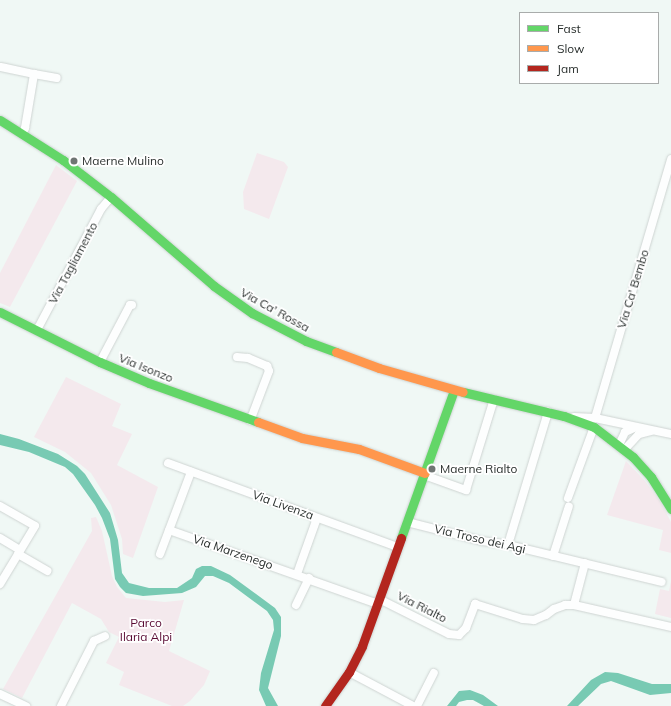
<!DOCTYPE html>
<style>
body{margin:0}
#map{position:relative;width:671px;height:706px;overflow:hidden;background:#f0f8f5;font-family:Mulish,sans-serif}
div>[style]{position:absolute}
.green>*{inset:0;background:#f4e9ed}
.water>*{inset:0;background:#78cab3}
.roads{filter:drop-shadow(0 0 1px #ced4d2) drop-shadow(0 0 1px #ced4d2)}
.street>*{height:8px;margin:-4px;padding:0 4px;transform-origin:4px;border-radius:4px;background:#fdfefe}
.fast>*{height:9px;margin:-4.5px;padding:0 4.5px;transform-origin:4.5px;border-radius:4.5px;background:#63d668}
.slow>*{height:9px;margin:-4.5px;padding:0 4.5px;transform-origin:4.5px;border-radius:4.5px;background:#ff974d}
.jam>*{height:9px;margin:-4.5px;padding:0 4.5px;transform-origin:4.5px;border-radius:4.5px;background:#b3261e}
.dots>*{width:11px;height:11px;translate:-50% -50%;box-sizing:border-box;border:2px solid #fff;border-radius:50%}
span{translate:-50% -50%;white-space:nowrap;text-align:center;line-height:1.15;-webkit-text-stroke:3.5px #fff;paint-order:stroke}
.poi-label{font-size:12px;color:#292f2d}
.left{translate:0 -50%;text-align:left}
.street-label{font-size:12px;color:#292f2d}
.park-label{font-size:12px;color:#580932}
.legend{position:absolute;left:519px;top:12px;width:140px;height:72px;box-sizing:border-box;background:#fff;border:1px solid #a9acab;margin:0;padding:5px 7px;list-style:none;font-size:12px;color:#292f2d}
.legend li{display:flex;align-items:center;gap:8px;height:20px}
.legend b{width:20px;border:1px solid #a9acab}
</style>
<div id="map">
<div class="green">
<div style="clip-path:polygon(257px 153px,284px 162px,288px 167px,269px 219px,244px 209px,243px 192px)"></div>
<div style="clip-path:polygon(56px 165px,77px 181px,10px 307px,0 303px,0 273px)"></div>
<div style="clip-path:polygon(66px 377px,121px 404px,112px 426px,132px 434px,117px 465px,158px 487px,133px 558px,123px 554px,122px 539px,111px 505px,91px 473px,65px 452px,34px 437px)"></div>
<div style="clip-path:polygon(626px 461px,645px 481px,661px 503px,671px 522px,671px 553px,659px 550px,663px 530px,607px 515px)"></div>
<div style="clip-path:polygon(96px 517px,102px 531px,112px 576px,117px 587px,126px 598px,165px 602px,184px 600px,169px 651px,210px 671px,204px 685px,190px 701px,183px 706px,172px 706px,119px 685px,124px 672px,106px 663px,119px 637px,109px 632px,101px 619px,72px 603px,22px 698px,3px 689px,92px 531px,91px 518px)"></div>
<div style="clip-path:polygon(671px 581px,671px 618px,655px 614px,660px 589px,669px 591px)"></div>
</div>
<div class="water">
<div style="clip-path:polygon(0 434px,19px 439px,58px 454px,77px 466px,85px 474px,110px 513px,118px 540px,122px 573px,129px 583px,149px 588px,177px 588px,192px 578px,196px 569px,202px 566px,211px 566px,230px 575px,275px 608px,281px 617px,281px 636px,268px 688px,278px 706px,266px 706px,259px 690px,261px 673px,274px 630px,273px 620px,267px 611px,229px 583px,213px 576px,205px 576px,196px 587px,182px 593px,143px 596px,126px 593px,120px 587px,115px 579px,110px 539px,102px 518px,95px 505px,73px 474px,65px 467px,29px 452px,0 445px)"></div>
<div style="clip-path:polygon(605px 672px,618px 673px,652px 684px,671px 684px,671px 693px,650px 695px,611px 681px,601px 684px,578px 706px,567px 706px,591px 680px)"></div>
<div style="clip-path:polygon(470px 690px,483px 695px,498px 706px,484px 706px,473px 700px,467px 700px,459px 702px,456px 706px,447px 706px,459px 691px)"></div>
</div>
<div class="roads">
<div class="street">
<div style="left:1px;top:67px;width:34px;rotate:12deg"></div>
<div style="left:22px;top:134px;width:7px;rotate:-63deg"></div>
<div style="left:25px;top:128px;width:55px;rotate:-80.5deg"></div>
<div style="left:34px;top:74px;width:23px;rotate:10deg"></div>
<div style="left:37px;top:330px;width:137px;rotate:-62.1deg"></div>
<div style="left:101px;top:209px;width:16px;rotate:-50deg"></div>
<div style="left:237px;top:357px;width:11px;rotate:5deg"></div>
<div style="left:248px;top:358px;width:21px;rotate:23deg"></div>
<div style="left:267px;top:366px;width:5px;rotate:68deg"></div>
<div style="left:269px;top:371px;width:53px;rotate:110.8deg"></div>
<div style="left:100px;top:362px;width:64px;rotate:-62.2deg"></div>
<div style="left:130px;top:305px;width:2px"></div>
<div style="left:574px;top:417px;width:21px;rotate:3deg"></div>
<div style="left:595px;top:418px;width:78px;rotate:11.9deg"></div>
<div style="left:595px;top:418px;width:270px;rotate:-73.6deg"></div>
<div style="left:619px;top:445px;width:14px;rotate:-65deg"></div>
<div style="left:625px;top:432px;width:12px;rotate:-24deg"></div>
<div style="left:625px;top:449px;width:21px;rotate:-47deg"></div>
<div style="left:639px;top:434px;width:12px;rotate:-14deg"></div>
<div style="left:168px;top:463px;width:245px;rotate:20.1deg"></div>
<div style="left:424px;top:475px;width:45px;rotate:19.7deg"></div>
<div style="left:466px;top:490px;width:95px;rotate:-72.9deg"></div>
<div style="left:568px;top:498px;width:76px;rotate:-69.9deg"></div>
<div style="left:0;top:506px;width:40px;rotate:29.7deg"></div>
<div style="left:35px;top:526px;width:68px;rotate:121.1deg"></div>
<div style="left:407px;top:522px;width:77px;rotate:14.2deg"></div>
<div style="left:482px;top:541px;width:27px;rotate:8deg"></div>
<div style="left:509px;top:545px;width:157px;rotate:13.6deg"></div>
<div style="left:169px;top:530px;width:222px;rotate:19.5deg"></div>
<div style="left:0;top:538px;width:23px;rotate:31deg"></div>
<div style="left:510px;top:538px;width:132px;rotate:-73.2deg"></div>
<div style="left:18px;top:554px;width:34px;rotate:30deg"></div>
<div style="left:160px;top:554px;width:88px;rotate:-69.3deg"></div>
<div style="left:553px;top:556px;width:52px;rotate:-72.3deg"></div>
<div style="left:585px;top:563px;width:43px;rotate:104.7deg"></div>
<div style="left:574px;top:605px;width:99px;rotate:12.8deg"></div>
<div style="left:297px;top:574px;width:59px;rotate:-70.3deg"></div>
<div style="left:379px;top:599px;width:78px;rotate:26.6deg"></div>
<div style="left:449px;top:634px;width:10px;rotate:6deg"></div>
<div style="left:459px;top:635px;width:10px;rotate:-45deg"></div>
<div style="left:466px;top:628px;width:26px;rotate:-69deg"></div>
<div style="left:475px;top:604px;width:50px;rotate:17.4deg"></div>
<div style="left:523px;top:619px;width:11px;rotate:5deg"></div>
<div style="left:534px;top:620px;width:13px;rotate:-23deg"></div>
<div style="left:546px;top:615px;width:10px;rotate:-37deg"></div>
<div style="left:554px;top:609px;width:12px;rotate:-20deg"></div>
<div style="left:565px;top:605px;width:9px"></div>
<div style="left:296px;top:605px;width:30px;rotate:-64deg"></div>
<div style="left:349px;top:672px;width:72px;rotate:28deg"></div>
<div style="left:0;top:694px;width:29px;rotate:25deg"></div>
<div style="left:61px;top:706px;width:73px;rotate:-63.1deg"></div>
<div style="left:94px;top:641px;width:12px;rotate:-24deg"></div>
<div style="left:417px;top:706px;width:37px;rotate:-63deg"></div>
</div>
<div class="fast">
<div style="left:0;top:120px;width:75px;rotate:32.4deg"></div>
<div style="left:63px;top:160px;width:61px;rotate:37.6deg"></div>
<div style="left:111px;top:197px;width:136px;rotate:40.8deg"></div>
<div style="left:214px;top:286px;width:47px;rotate:35.4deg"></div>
<div style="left:252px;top:313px;width:61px;rotate:27.4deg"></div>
<div style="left:306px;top:341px;width:32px;rotate:20deg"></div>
<div style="left:0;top:312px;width:112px;rotate:26.6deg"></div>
<div style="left:100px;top:362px;width:53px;rotate:23.2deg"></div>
<div style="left:149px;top:383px;width:116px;rotate:19.7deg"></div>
<div style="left:463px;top:392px;width:104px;rotate:13.4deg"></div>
<div style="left:564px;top:416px;width:32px;rotate:20deg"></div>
<div style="left:594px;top:427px;width:49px;rotate:37.6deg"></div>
<div style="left:633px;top:457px;width:27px;rotate:48deg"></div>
<div style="left:651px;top:477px;width:38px;rotate:58deg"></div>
<div style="left:401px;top:538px;width:157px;rotate:-70.3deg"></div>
</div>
<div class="slow">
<div style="left:336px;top:352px;width:46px;rotate:20.4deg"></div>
<div style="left:379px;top:368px;width:87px;rotate:15.9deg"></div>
<div style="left:258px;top:422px;width:47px;rotate:20deg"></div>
<div style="left:302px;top:438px;width:58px;rotate:10.9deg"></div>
<div style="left:359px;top:449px;width:70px;rotate:20deg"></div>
</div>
<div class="jam">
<div style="left:325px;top:706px;width:42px;rotate:-54.8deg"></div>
<div style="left:349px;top:672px;width:29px;rotate:-63deg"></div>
<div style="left:362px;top:646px;width:115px;rotate:-70.1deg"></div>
</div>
</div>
<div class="dots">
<div style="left:74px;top:161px;background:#6f7573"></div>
<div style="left:432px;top:469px;background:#6f7573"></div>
</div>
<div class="poi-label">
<span class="left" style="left:82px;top:161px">Maerne Mulino</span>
<span class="left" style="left:440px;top:469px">Maerne Rialto</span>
</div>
<div class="street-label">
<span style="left:73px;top:263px;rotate:-62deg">Via Tagliamento</span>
<span style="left:633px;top:289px;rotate:-73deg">Via Ca' Bembo</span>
<span style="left:275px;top:310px;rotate:29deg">Via Ca' Rossa</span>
<span style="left:146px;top:368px;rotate:22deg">Via Isonzo</span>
<span style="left:283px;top:505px;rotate:20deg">Via Livenza</span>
<span style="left:480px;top:539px;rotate:13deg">Via Troso dei Agi</span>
<span style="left:233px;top:552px;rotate:19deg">Via Marzenego</span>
<span style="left:422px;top:607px;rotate:27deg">Via Rialto</span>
</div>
<div class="park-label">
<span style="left:146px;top:630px">Parco<br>Ilaria Alpi</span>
</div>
<ul class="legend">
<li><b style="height:5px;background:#63d668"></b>Fast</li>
<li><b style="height:5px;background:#ff974d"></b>Slow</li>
<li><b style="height:5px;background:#b3261e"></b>Jam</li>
</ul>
</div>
